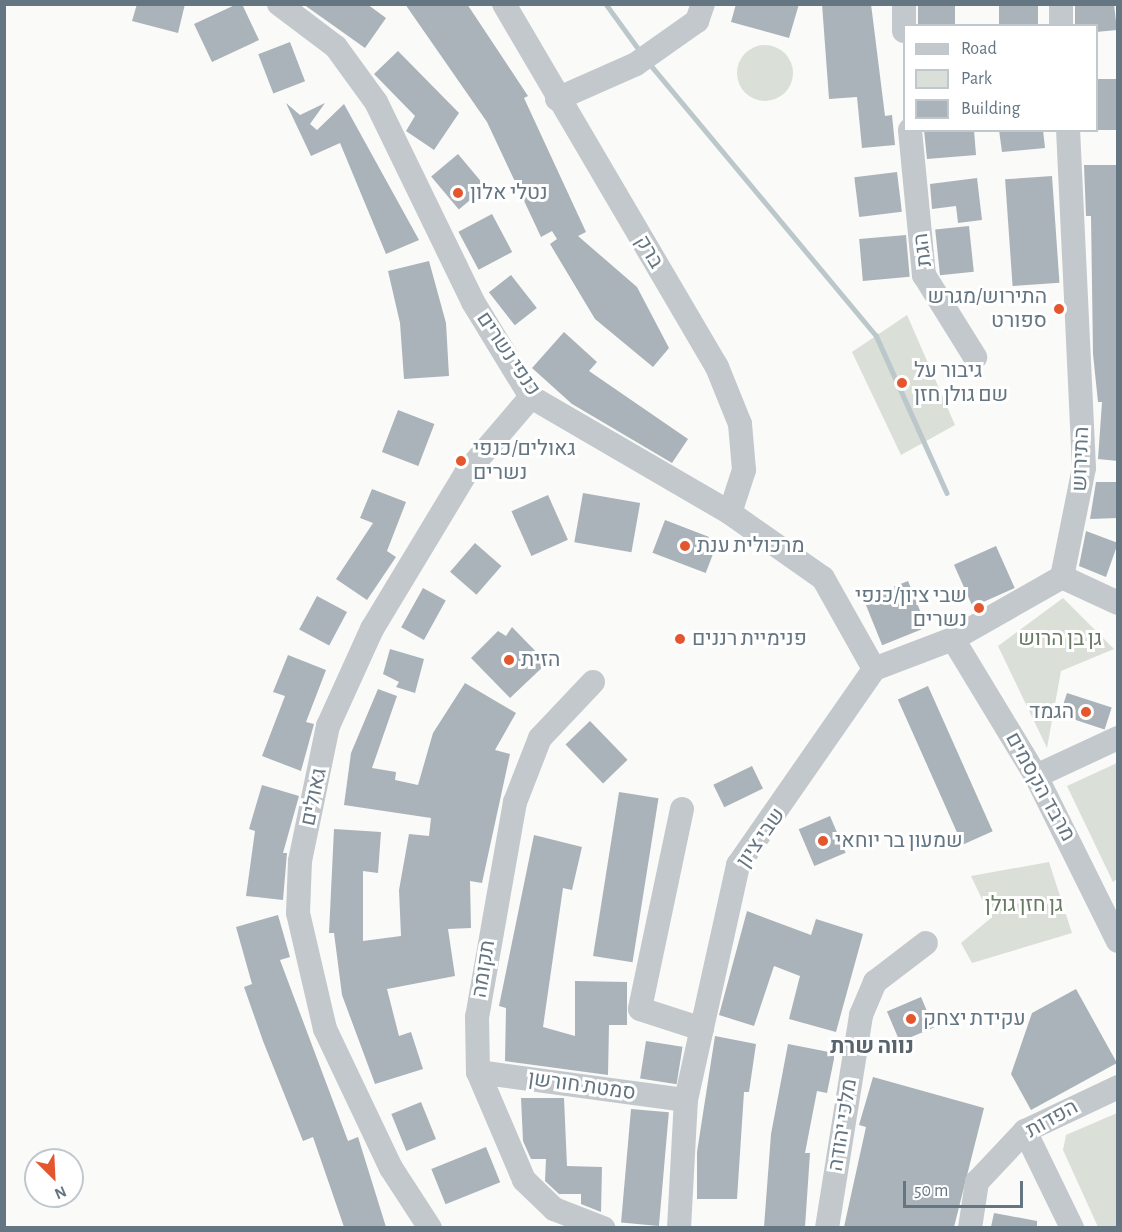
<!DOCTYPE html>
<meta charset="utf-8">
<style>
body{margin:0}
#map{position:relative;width:1122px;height:1232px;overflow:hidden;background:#fafaf8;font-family:"Alegreya Sans",Heebo,sans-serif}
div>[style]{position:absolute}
.green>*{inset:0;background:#dadfd7}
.round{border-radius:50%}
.stream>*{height:4.5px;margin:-2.25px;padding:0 2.25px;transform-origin:2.25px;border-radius:2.25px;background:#bbc7cb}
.building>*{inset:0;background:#aab3b9;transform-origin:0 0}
.minor>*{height:24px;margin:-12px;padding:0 12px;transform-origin:12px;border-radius:12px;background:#c3c8cc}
.dots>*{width:16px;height:16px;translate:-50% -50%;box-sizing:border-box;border:3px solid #fff;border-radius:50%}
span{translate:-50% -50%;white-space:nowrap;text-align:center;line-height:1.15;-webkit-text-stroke:6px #fff;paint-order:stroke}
.poi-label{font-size:21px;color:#657683}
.left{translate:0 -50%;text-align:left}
.right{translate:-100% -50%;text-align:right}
.street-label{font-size:21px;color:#657683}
.park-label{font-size:21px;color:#687a64}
.neighbourhood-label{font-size:22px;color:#57646e;font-weight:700}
.frame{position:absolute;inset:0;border:6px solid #657683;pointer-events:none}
.legend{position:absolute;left:903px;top:24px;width:195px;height:108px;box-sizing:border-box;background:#fff;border:2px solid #c1c8cd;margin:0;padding:8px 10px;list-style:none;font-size:18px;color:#657683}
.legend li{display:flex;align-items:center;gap:12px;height:30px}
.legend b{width:30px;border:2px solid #c1c8cd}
.north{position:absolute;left:24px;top:1148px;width:60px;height:60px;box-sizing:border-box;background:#fff;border:2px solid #c1c8cd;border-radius:50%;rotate:156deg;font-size:16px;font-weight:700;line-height:24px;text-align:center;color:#657683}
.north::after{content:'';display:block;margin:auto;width:21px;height:27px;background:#e4572e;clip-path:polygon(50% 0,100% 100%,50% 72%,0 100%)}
.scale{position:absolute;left:903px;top:1181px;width:120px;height:27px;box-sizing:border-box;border:3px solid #657683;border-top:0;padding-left:8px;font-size:18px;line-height:21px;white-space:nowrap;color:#657683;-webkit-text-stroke:4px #fff;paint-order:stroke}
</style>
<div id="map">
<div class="green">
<div class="round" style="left:737px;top:45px;width:56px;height:56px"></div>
<div style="clip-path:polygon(907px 315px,955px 425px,901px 455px,852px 352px)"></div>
<div style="clip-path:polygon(1063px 598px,1114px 649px,1061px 671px,1047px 748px,998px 646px)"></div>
<div style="clip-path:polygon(1117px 763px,1118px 878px,1113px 882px,1067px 786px)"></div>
<div style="clip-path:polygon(1049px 862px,1072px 933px,972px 963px,961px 943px,991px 918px,971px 876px)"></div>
<div style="clip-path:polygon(1117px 1113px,1117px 1227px,1098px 1227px,1063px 1150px,1066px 1135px)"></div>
</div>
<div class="stream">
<div style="left:606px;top:4px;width:58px;rotate:54.1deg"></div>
<div style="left:649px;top:63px;width:354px;rotate:50.2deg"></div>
<div style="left:876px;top:335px;width:173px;rotate:65.8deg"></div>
</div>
<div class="building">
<div style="clip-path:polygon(137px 4px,185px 4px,178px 33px,132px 21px)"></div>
<div style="clip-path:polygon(237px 4px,242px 4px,259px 40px,212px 62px,194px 24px)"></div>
<div style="clip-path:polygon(303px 4px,367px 4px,386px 18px,365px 48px)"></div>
<div style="clip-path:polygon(405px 4px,467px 4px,475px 16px,528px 96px,524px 98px,586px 232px,578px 236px,637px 287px,669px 348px,653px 367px,595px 319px,550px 244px,557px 239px,552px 231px,541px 237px,487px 122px)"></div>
<div style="clip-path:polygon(736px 4px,799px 4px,789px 38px,731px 22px)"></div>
<div style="clip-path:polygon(822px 4px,871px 4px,885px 116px,892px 115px,895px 145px,862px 148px,857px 97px,829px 99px)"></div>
<div style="left:918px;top:4px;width:37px;height:22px"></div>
<div style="left:999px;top:4px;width:39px;height:22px"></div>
<div style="clip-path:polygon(1075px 4px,1114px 4px,1117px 30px,1096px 32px,1096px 26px,1075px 26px)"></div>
<div style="left:290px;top:42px;width:42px;height:34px;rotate:69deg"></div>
<div style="clip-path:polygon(398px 51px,459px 113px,434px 150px,406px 131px,415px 116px,374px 74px)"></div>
<div style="left:1118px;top:79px;width:51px;height:22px;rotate:90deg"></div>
<div style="clip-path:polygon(286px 103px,300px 115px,325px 103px,310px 124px,317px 130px,344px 104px,419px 240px,386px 254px,340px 143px,311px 156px)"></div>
<div style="clip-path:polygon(924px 130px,974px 130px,976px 155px,927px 159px)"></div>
<div style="clip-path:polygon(999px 130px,1043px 130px,1045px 148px,1002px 152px)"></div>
<div style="left:458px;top:154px;width:43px;height:35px;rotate:50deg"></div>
<div style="clip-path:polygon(1084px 165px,1118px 165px,1118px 461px,1098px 459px,1102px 402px,1098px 402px,1093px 354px,1091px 216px,1086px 216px)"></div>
<div style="left:897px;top:172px;width:40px;height:43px;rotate:83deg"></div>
<div style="left:1052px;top:176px;width:107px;height:47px;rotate:86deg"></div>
<div style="clip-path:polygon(977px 178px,982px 220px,958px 223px,956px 206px,932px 209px,930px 184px)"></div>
<div style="left:492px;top:214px;width:43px;height:38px;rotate:62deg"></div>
<div style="left:969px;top:226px;width:46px;height:34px;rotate:84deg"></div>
<div style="left:906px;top:235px;width:42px;height:47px;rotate:85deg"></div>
<div style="clip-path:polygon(429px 261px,446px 323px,449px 376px,404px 379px,400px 323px,388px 271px)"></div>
<div style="left:511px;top:275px;width:42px;height:28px;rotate:52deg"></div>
<div style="clip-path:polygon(564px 332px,597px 362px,589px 371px,688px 439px,672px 463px,572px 404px,532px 368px)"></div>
<div style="left:398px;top:410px;width:39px;height:45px;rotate:21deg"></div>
<div style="clip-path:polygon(1096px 482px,1118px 482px,1118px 518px,1090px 519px)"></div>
<div style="clip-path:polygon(372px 489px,406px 502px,387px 551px,396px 557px,367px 600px,336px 579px,373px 523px,360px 518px)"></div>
<div style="left:583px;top:493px;width:58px;height:50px;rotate:10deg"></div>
<div style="left:548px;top:495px;width:49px;height:40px;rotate:66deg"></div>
<div style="left:665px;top:520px;width:57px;height:35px;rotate:21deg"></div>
<div style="clip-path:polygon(1086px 531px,1118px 543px,1106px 577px,1079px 566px)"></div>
<div style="left:475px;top:543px;width:35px;height:38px;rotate:41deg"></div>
<div style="left:996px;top:546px;width:46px;height:46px;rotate:66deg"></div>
<div style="left:908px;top:581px;width:50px;height:48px;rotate:68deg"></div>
<div style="left:423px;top:588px;width:26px;height:45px;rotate:29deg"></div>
<div style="left:317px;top:596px;width:34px;height:38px;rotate:28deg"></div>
<div style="clip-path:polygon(512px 627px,547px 663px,510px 698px,471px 658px,498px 631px,506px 636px)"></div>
<div style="clip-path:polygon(390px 649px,424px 659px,415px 693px,396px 687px,399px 682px,383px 674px)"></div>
<div style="clip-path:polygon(288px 655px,326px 670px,306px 722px,314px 724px,301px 771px,262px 756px,285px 696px,273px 692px)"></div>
<div style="clip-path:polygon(465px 683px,516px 713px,495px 750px,510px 754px,482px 883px,470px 881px,471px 928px,448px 929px,455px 976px,387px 989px,399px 1036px,411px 1032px,423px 1069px,375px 1084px,342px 995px,334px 933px,329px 933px,334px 829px,381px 832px,378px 873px,363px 871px,363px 941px,401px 936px,399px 890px,409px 834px,429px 836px,431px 818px,344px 805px,351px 753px,378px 689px,397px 696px,372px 768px,396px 772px,395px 780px,418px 785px,433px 733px)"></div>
<div style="left:928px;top:686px;width:159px;height:33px;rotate:66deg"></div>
<div style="left:1067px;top:693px;width:47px;height:23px;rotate:18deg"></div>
<div style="left:590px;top:721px;width:54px;height:34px;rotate:46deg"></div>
<div style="left:752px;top:766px;width:25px;height:43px;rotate:64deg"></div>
<div style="clip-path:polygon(262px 785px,299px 796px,283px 853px,287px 853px,283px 900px,246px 896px,255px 831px,249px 829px)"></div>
<div style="left:619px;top:792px;width:40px;height:166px;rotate:9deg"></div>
<div style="left:830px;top:816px;width:40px;height:34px;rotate:67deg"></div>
<div style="clip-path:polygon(534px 835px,582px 847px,572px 890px,563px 888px,543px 1027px,575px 1036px,575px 981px,627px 982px,627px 1025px,609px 1025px,608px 1075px,505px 1061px,506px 1008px,499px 1006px)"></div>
<div style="clip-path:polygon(747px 911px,811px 935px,816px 919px,863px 934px,836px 1032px,789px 1019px,800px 976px,774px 966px,754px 1026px,719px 1015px)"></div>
<div style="clip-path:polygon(278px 915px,290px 957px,280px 960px,348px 1141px,358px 1137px,386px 1227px,344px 1227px,313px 1137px,303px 1141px,263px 1041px,244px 987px,252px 984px,236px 927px)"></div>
<div style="clip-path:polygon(1076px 989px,1117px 1063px,1031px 1110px,1011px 1074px,1032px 1013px)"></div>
<div style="left:921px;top:997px;width:33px;height:37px;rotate:67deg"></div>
<div style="clip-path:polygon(715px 1036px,756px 1044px,749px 1092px,744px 1092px,737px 1199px,697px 1199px,697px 1152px)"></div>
<div style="left:646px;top:1041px;width:37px;height:38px;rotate:9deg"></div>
<div style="clip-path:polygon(788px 1044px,834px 1053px,834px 1059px,827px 1093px,817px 1091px,805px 1153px,810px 1153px,805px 1227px,764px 1227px,771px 1134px)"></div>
<div style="clip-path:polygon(873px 1077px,984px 1108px,954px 1227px,844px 1227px,866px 1127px,859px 1125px)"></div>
<div style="clip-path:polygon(521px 1098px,564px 1098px,567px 1166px,602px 1167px,601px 1212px,581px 1204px,581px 1194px,559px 1194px,545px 1181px,546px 1159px,531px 1159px,523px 1141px)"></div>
<div style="left:421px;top:1102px;width:40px;height:32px;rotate:68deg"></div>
<div style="left:631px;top:1109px;width:38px;height:114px;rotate:5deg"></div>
<div style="left:486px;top:1147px;width:38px;height:59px;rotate:68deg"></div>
<div style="clip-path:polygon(994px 1213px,1037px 1221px,1037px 1227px,991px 1227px)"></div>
</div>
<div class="minor">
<div style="left:279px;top:4px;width:71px;rotate:37deg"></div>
<div style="left:336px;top:47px;width:68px;rotate:54deg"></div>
<div style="left:376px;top:102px;width:222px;rotate:64.1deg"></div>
<div style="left:473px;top:302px;width:111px;rotate:58.6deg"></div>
<div style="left:531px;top:397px;width:230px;rotate:30.2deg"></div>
<div style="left:730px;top:513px;width:113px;rotate:35deg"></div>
<div style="left:823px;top:578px;width:104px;rotate:60.7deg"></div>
<div style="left:504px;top:4px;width:421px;rotate:59.6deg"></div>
<div style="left:717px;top:367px;width:61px;rotate:68deg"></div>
<div style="left:740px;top:424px;width:46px;rotate:85deg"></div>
<div style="left:744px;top:470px;width:45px;rotate:108deg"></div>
<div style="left:904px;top:4px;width:27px;rotate:90deg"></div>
<div style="left:1061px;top:4px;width:22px;rotate:90deg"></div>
<div style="left:557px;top:99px;width:86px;rotate:-23.9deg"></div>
<div style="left:636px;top:64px;width:75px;rotate:-35.2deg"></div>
<div style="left:697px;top:21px;width:18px;rotate:-71deg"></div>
<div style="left:910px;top:130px;width:146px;rotate:84.5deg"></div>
<div style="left:924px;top:275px;width:97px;rotate:58.1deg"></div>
<div style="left:1062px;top:577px;width:62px;rotate:24.9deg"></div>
<div style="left:953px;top:639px;width:160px;rotate:58.8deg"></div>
<div style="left:1036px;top:776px;width:184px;rotate:63.6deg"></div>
<div style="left:874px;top:669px;width:85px;rotate:-20.8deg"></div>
<div style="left:953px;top:639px;width:125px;rotate:-29.6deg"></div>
<div style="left:1062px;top:577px;width:111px;rotate:-78.6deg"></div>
<div style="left:1084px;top:468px;width:338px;rotate:-92.7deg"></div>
<div style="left:593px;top:682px;width:77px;rotate:133.4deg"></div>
<div style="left:540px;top:738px;width:69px;rotate:111.3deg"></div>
<div style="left:515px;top:802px;width:218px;rotate:100deg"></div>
<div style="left:477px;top:1017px;width:55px;rotate:89deg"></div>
<div style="left:478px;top:1072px;width:117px;rotate:66.9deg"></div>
<div style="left:524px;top:1180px;width:42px;rotate:44deg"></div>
<div style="left:554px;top:1209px;width:53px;rotate:21.2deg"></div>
<div style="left:1036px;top:776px;width:90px;rotate:-24.9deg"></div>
<div style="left:682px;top:809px;width:204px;rotate:101.9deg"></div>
<div style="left:640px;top:1009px;width:65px;rotate:17.9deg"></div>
<div style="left:478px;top:1072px;width:210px;rotate:7.7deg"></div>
<div style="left:1025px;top:1131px;width:108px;rotate:64.1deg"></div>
<div style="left:430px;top:1228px;width:72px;rotate:-123deg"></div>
<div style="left:391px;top:1168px;width:154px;rotate:-115.4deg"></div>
<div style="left:325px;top:1029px;width:119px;rotate:-103.1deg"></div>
<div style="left:298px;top:913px;width:52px;rotate:-87.8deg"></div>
<div style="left:300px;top:861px;width:138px;rotate:-78.3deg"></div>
<div style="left:328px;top:726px;width:107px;rotate:-65.6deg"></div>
<div style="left:372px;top:629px;width:182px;rotate:-58.9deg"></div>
<div style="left:466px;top:473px;width:100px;rotate:-49.5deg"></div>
<div style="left:679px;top:1228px;width:128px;rotate:-86.9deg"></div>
<div style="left:686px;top:1100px;width:241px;rotate:-77.5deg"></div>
<div style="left:738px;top:865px;width:239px;rotate:-55.2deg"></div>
<div style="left:827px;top:1228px;width:216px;rotate:-80.9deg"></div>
<div style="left:861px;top:1015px;width:36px;rotate:-67deg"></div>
<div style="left:875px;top:982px;width:64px;rotate:-37.4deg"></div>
<div style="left:970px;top:1228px;width:47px;rotate:-81.3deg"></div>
<div style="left:977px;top:1182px;width:70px;rotate:-46.7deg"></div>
<div style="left:1025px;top:1131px;width:103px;rotate:-25.3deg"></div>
</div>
<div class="dots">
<div style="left:458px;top:193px;background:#e4572e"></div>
<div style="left:1059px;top:309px;background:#e4572e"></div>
<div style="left:902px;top:383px;background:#e4572e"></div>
<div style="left:461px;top:461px;background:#e4572e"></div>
<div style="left:685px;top:546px;background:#e4572e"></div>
<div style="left:979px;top:608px;background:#e4572e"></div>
<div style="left:680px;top:639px;background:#e4572e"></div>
<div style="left:509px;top:660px;background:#e4572e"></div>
<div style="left:1086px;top:712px;background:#e4572e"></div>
<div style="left:823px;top:841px;background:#e4572e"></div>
<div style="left:911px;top:1019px;background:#e4572e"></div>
</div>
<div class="poi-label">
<span class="left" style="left:470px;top:193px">נטלי אלון</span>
<span class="right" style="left:1047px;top:309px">התירוש/מגרש<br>ספורט</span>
<span class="left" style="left:914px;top:383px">גיבור על<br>שם גולן חזן</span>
<span class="left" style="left:473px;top:461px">גאולים/כנפי<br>נשרים</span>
<span class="left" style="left:697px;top:546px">מרכולית ענת</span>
<span class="right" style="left:967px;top:608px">שבי ציון/כנפי<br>נשרים</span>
<span class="left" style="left:692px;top:639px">פנימיית רננים</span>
<span class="left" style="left:521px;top:660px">הזית</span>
<span class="right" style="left:1074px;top:712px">הגמד</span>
<span class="left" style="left:835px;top:841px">שמעון בר יוחאי</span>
<span class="left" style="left:923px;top:1019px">עקידת יצחק</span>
</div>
<div class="street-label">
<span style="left:923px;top:250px;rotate:-97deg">הגת</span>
<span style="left:649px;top:252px;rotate:59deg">ברק</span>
<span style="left:508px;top:354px;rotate:56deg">כנפי נשרים</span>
<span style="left:1081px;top:459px;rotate:-88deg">התירוש</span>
<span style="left:1040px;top:787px;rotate:61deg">מרבד הקסמים</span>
<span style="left:314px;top:797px;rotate:-78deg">גאולים</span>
<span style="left:761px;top:838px;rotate:-55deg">שבי ציון</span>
<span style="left:484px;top:969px;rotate:-81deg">תקומה</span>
<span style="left:582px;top:1086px;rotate:8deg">סמטת חורשן</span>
<span style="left:1052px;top:1119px;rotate:-29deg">הפדות</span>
<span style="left:843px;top:1125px;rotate:-81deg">מלכי יהודה</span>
</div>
<div class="park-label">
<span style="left:1060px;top:639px">גן בן הרוש</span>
<span style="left:1024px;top:905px">גן חזן גולן</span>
</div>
<div class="neighbourhood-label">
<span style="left:872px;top:1047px">נווה שרת</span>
</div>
<div class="frame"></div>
<ul class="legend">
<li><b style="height:8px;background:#c3c8cc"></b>Road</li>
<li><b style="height:16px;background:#dadfd7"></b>Park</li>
<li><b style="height:16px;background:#aab3b9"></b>Building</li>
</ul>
<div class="north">N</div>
<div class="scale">50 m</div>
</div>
